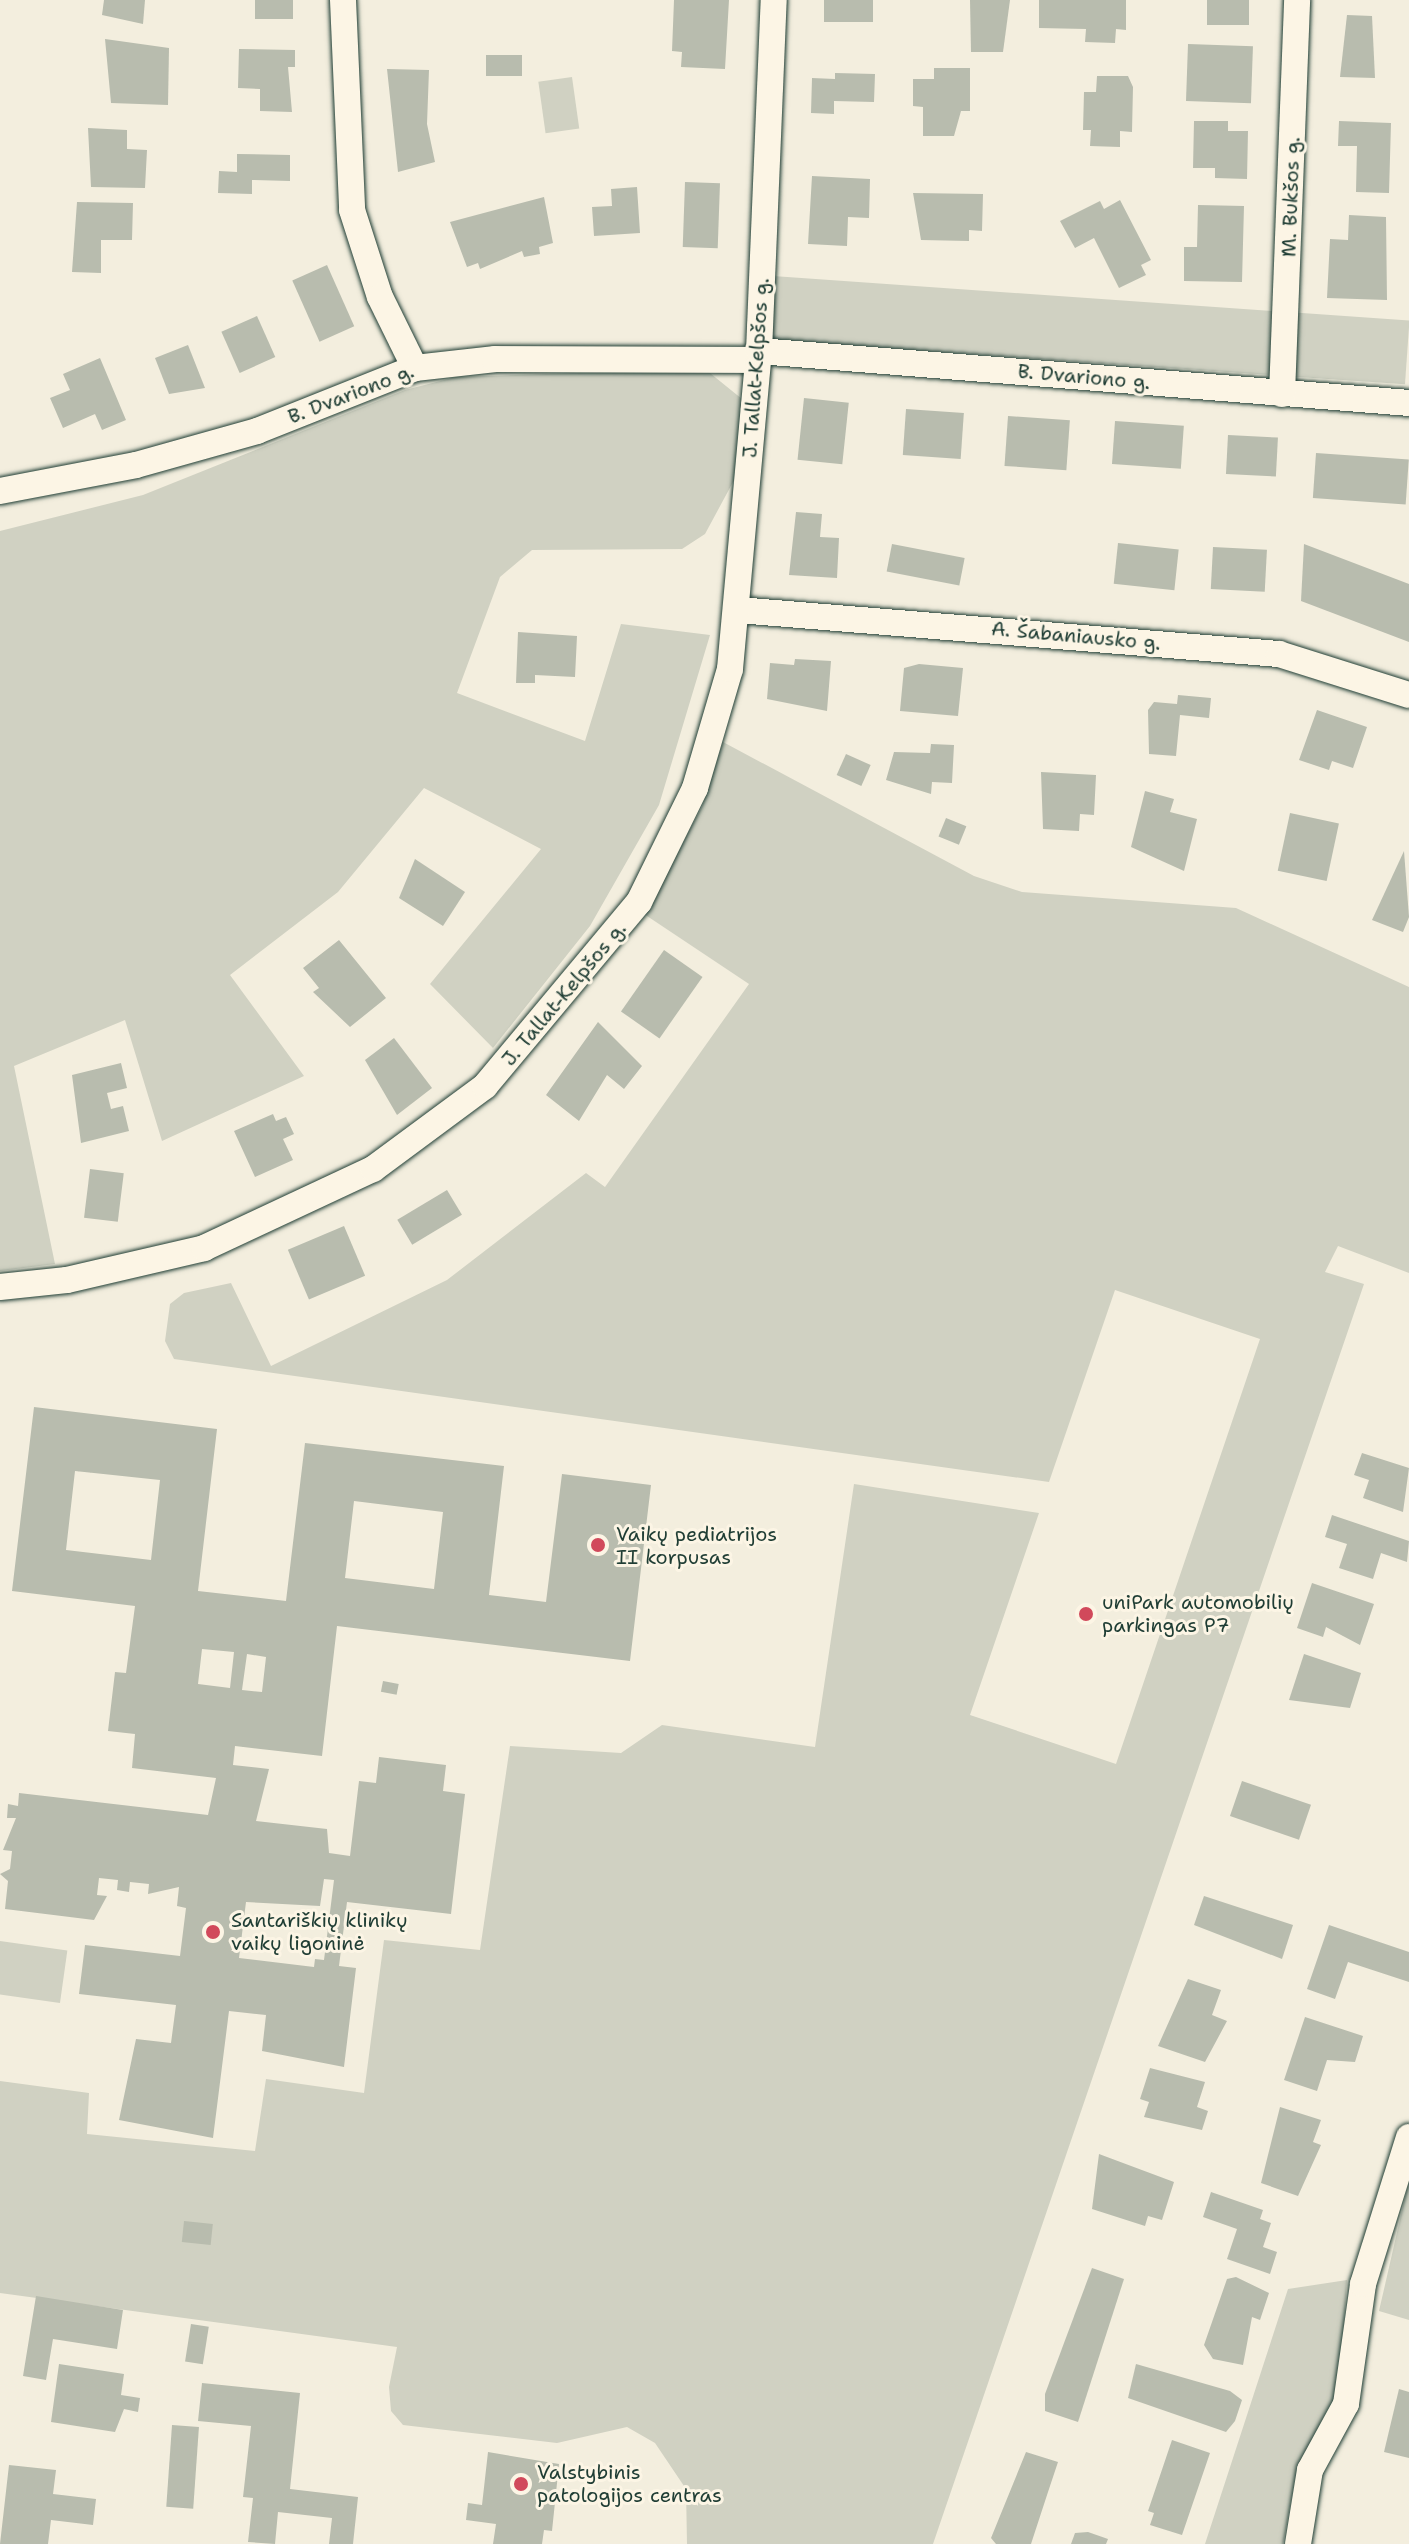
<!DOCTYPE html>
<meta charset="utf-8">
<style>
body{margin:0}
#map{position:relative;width:1409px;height:2544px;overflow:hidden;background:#f3eede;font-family:"Shantell Sans",sans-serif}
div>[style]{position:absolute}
.green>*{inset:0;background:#d0d1c2;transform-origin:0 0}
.building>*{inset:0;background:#b8bcae;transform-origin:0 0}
.roads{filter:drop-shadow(0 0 2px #1f3d34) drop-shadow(0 0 2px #1f3d34)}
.street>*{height:26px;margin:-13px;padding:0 13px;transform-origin:13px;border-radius:13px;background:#fcf5e5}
.dots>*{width:22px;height:22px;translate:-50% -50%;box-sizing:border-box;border:4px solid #fcf5e5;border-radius:50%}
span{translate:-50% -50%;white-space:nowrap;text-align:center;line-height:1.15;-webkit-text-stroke:6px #fcf5e5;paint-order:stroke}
.street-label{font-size:20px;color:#1f3d34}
.poi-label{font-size:20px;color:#1f3d34}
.left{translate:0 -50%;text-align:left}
</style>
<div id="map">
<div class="green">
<div style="left:572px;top:77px;width:52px;height:34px;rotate:82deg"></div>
<div style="left:773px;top:276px;width:638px;height:64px;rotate:4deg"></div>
<div style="clip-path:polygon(705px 369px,742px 399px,739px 471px,705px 534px,682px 549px,532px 550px,500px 577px,457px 693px,585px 741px,621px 624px,710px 635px,659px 805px,590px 926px,493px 1048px,430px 984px,541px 849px,424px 788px,338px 892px,230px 975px,304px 1076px,162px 1141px,125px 1020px,14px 1066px,55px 1264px,0 1271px,0 531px,143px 495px,405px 390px,456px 377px)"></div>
<div style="clip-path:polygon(723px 742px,974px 876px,1022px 892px,1236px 908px,1409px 987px,1409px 1273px,1338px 1246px,1325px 1272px,1364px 1284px,933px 2544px,687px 2544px,686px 2489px,655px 2443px,627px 2427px,557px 2443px,403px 2425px,391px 2411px,389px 2387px,397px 2347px,0 2293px,0 2081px,89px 2093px,87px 2134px,255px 2151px,266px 2079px,364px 2093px,384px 1940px,480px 1950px,510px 1746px,621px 1753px,662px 1725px,815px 1747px,854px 1484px,1039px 1513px,970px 1715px,1116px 1764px,1260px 1339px,1115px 1290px,1049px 1482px,174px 1359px,165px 1341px,170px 1304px,184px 1293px,231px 1283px,271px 1366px,447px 1280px,586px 1173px,605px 1187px,749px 984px,644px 914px,702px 807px)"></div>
<div style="left:0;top:1941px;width:68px;height:53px;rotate:8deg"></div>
<div style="clip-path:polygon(1409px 2180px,1409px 2320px,1379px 2311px)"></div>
<div style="clip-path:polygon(1347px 2280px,1339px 2392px,1295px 2479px,1283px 2544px,1205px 2544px,1288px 2289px)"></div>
</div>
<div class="building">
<div style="clip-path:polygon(104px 0,145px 0,143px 24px,102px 15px)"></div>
<div style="left:255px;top:0;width:38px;height:19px"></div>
<div style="clip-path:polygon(674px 0,729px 0,725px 69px,681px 67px,682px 52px,672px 51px)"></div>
<div style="left:824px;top:0;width:49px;height:22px"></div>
<div style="clip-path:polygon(970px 0,1010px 0,1003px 52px,971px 52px)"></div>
<div style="clip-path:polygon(1039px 0,1126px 0,1126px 30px,1116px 29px,1115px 43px,1085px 42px,1086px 29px,1039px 28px)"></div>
<div style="left:1207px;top:0;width:42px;height:25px"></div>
<div style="clip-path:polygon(1347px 15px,1372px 16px,1375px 78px,1340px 77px)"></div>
<div style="clip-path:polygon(105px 39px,169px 48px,168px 105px,111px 103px)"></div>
<div style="left:1188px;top:44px;width:65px;height:57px;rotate:2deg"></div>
<div style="clip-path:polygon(239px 49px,295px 50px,295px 67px,288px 67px,292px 112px,260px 111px,260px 89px,238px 88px)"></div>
<div style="left:522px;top:55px;width:21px;height:36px;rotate:90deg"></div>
<div style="clip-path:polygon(934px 68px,970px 68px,970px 111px,961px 111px,954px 136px,923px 136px,923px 107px,913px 106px,913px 79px,934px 79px)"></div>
<div style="clip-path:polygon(387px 69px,429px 70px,427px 124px,435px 162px,398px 172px)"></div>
<div style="clip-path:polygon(835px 73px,875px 74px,874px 102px,834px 101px,834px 114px,811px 113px,812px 78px,835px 79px)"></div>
<div style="clip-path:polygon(1097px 76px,1128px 76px,1133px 87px,1132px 132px,1120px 131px,1120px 147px,1090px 146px,1091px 130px,1083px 130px,1084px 92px,1096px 92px)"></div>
<div style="clip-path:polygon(1194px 121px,1228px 121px,1228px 131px,1248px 131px,1247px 179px,1215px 178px,1215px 168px,1193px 168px)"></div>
<div style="clip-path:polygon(1339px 121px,1391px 123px,1389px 193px,1356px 192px,1357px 146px,1338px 146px)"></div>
<div style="clip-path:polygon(88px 128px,127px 130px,127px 149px,147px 150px,145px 188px,91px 187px)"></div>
<div style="clip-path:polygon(237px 154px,290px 155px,290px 181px,252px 180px,252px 194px,218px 193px,219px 171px,237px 172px)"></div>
<div style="clip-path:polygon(812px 176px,870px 179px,869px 218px,848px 217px,847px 246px,808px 244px)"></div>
<div style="left:685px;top:182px;width:35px;height:65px;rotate:2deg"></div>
<div style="clip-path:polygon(637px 187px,640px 233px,594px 236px,592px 207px,612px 206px,611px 189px)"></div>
<div style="clip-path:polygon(913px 193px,983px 194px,982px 231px,969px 230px,969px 241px,921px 240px)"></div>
<div style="clip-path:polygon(544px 197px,553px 243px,539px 247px,540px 254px,524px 257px,522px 251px,480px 269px,478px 263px,467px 267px,450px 222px)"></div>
<div style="clip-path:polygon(1120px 200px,1151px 260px,1141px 265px,1146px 275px,1119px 288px,1094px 238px,1075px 248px,1060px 221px,1100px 201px,1104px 209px)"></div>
<div style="clip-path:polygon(77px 202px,133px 203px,132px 240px,101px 240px,101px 273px,72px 272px)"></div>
<div style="clip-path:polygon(1198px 205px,1244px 206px,1242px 282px,1184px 281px,1184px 247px,1197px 247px)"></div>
<div style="clip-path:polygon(1349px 215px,1386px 217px,1387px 300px,1327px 298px,1330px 239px,1348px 240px)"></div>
<div style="left:327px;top:265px;width:67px;height:38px;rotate:66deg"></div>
<div style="left:257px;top:316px;width:45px;height:39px;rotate:66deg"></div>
<div style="clip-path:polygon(188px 345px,205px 388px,169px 394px,155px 358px)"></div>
<div style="clip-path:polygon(100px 358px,126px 420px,102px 430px,95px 414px,63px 428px,50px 398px,70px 390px,63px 374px)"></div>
<div style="left:804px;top:398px;width:45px;height:62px;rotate:6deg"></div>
<div style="left:906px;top:409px;width:58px;height:46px;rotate:4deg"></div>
<div style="left:1008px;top:416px;width:62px;height:50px;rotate:4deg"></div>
<div style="left:1115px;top:421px;width:69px;height:43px;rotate:4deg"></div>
<div style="left:1228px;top:435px;width:50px;height:39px;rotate:3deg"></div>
<div style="left:1316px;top:453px;width:93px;height:45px;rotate:4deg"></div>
<div style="clip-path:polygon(796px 512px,822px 514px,820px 537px,839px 538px,837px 578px,789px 575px)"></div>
<div style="left:1118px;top:543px;width:61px;height:41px;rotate:6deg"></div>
<div style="left:892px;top:544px;width:74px;height:28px;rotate:11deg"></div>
<div style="clip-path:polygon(1304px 544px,1409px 584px,1409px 642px,1301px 601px)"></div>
<div style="left:1213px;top:547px;width:54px;height:42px;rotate:3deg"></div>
<div style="clip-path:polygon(518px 632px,577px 636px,575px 677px,535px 675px,535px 683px,516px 683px)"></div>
<div style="clip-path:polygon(795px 659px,831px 661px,827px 711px,767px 699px,770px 663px,794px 665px)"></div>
<div style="clip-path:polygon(919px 664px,963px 668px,958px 716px,900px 711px,904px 668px)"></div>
<div style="clip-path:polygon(1178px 695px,1211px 698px,1209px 718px,1180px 715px,1176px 756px,1149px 754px,1148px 710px,1154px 702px,1177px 704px)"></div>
<div style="clip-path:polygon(1317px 710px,1367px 727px,1353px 768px,1332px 761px,1329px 770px,1299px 760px)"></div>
<div style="clip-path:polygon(931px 744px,954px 745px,952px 783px,932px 782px,931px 794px,886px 780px,894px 752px,930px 753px)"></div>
<div style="left:846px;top:754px;width:27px;height:23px;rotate:24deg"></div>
<div style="clip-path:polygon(1041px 772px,1096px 775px,1094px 815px,1080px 814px,1079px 831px,1043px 829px)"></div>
<div style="clip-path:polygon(1145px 791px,1174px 799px,1170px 812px,1197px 819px,1184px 871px,1131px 847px)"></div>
<div style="left:1290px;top:813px;width:50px;height:59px;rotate:12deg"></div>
<div style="left:946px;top:818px;width:22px;height:20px;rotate:22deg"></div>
<div style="clip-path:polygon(1404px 851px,1409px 917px,1403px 932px,1372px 920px)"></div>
<div style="clip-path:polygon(415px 859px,465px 892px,443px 926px,399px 898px)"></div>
<div style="clip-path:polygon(339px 940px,386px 998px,350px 1027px,313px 992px,319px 988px,303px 968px)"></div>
<div style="left:664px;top:950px;width:47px;height:75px;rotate:35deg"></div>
<div style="clip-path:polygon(598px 1022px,642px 1066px,624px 1089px,607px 1075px,579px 1121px,546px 1095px)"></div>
<div style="clip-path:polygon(394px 1038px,432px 1088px,397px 1115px,365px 1060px)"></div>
<div style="clip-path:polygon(121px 1063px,127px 1088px,107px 1093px,111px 1109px,123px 1106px,129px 1131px,81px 1143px,72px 1075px)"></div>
<div style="clip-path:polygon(273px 1114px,276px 1121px,286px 1117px,294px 1134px,283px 1139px,293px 1160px,255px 1177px,234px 1131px)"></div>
<div style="left:90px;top:1169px;width:34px;height:49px;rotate:7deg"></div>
<div style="left:447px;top:1190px;width:29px;height:58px;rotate:59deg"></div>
<div style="left:344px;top:1226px;width:54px;height:61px;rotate:67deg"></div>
<div style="clip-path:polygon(evenodd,34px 1407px,217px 1429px,198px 1591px,286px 1601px,305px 1443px,504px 1466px,489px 1595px,546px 1602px,562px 1474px,651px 1485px,630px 1661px,337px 1626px,322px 1756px,235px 1746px,233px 1765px,269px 1769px,256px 1821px,327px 1829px,329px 1853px,350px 1856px,359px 1781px,376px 1783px,379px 1757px,446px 1765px,443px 1791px,465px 1794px,451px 1914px,347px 1902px,339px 1966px,356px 1968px,344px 2067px,262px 2051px,266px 2015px,229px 2011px,213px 2138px,119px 2120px,136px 2039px,171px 2043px,176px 2005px,79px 1994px,85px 1945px,180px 1956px,186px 1908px,177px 1906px,179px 1887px,148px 1894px,149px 1884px,130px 1882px,129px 1892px,117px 1890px,118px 1880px,99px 1878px,97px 1895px,107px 1896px,94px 1920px,5px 1909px,8px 1881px,0 1874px,10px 1869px,12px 1851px,3px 1850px,16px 1818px,7px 1818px,8px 1804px,18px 1806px,19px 1793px,208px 1815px,216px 1778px,132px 1768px,135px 1734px,108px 1731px,115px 1672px,126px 1673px,135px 1606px,12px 1591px,34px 1407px,75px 1471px,160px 1480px,151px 1560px,66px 1550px,75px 1471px,34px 1407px,354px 1501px,443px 1512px,434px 1589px,345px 1578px,354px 1501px,34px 1407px,202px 1649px,234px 1652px,230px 1688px,198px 1684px,202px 1649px,34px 1407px,247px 1654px,266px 1657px,262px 1692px,242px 1690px,247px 1654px,34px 1407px,324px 1879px,334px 1880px,324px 1960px,315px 1959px,314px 1967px,239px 1958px,246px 1902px,320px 1906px,324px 1879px)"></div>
<div style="clip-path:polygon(1362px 1453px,1409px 1468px,1403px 1512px,1363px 1498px,1369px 1480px,1354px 1475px)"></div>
<div style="clip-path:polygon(1332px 1515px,1409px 1541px,1407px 1562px,1381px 1553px,1373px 1579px,1339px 1568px,1347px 1544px,1325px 1537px)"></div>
<div style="clip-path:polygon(1312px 1583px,1374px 1604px,1360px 1645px,1326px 1627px,1323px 1637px,1297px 1628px)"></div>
<div style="clip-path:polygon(1304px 1654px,1361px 1673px,1350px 1708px,1289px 1700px)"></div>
<div style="left:383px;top:1681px;width:16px;height:11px;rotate:11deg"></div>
<div style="left:1242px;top:1781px;width:73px;height:37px;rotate:19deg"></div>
<div style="clip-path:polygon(1204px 1896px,1293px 1925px,1282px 1959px,1194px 1925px)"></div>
<div style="clip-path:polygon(1329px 1925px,1409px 1952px,1409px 1982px,1348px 1962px,1335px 1999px,1307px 1989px)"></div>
<div style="clip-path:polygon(1188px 1979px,1221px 1990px,1212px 2015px,1227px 2021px,1205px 2062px,1158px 2046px)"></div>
<div style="clip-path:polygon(1305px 2017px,1363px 2036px,1355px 2062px,1327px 2060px,1317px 2091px,1284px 2080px)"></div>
<div style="clip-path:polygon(1150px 2068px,1205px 2082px,1197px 2107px,1208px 2111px,1202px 2130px,1144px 2117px,1149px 2102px,1140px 2099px)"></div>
<div style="clip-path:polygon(1280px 2107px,1321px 2120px,1313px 2142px,1321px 2145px,1298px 2196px,1261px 2183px)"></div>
<div style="clip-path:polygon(1099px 2154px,1174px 2182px,1162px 2220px,1148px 2216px,1145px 2226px,1092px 2209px)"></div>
<div style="clip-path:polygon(1211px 2192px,1263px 2210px,1260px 2219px,1271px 2223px,1263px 2247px,1277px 2252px,1270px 2274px,1227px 2259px,1237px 2229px,1203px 2217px)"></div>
<div style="left:184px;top:2221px;width:29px;height:21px;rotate:6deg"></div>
<div style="clip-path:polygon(1092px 2268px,1124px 2279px,1078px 2422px,1045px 2411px,1045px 2394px)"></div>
<div style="clip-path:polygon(1236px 2277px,1269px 2293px,1260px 2320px,1252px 2317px,1243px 2365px,1213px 2359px,1204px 2345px,1227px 2279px)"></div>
<div style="clip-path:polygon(36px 2296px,123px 2310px,117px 2349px,53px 2339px,46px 2380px,23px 2376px)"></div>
<div style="left:191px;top:2324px;width:18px;height:38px;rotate:9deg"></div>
<div style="clip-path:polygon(59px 2364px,124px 2374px,121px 2395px,140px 2398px,138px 2412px,124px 2409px,115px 2432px,51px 2422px)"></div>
<div style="clip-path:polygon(1136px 2364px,1230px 2391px,1242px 2400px,1235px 2421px,1226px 2432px,1128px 2398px)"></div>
<div style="clip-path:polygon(202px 2383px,300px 2393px,290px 2489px,358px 2497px,353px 2544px,329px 2544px,332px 2518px,278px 2512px,275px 2544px,248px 2542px,253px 2498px,243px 2497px,251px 2426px,198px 2421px)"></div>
<div style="clip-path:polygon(1399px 2389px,1409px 2392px,1409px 2458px,1384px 2452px)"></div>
<div style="left:172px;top:2425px;width:27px;height:82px;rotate:4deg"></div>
<div style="clip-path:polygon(1172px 2440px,1210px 2453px,1182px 2535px,1150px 2525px,1154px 2513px,1148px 2511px)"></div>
<div style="clip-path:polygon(488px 2452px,559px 2464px,552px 2531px,544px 2530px,542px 2544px,493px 2544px,496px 2524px,466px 2520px,468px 2503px,482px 2505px)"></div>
<div style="clip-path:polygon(1026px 2452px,1058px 2462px,1048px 2492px,1031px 2544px,996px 2544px,991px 2538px)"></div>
<div style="clip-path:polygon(9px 2465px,56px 2470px,53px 2494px,96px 2499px,93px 2525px,51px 2520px,48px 2544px,0 2544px)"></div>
<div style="clip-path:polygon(1088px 2532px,1108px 2539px,1106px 2544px,1071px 2544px,1075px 2533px)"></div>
</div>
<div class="roads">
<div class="street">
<div style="left:343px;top:0;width:210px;rotate:87.5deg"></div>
<div style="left:352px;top:210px;width:91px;rotate:72.2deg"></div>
<div style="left:380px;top:297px;width:79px;rotate:63.8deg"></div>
<div style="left:759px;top:351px;width:652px;rotate:4.57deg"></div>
<div style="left:1282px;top:394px;width:394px;rotate:-87.8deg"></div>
<div style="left:0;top:491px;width:138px;rotate:-10.8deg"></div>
<div style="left:136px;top:465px;width:126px;rotate:-15.7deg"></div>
<div style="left:257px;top:431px;width:170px;rotate:-21.7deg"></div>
<div style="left:415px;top:368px;width:81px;rotate:-6.4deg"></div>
<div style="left:495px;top:359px;width:263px;rotate:0.2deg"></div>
<div style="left:738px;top:610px;width:543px;rotate:4.65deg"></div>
<div style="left:1279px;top:654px;width:136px;rotate:17.5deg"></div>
<div style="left:0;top:1287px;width:67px;rotate:-6deg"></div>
<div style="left:67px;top:1280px;width:141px;rotate:-13.1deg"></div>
<div style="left:204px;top:1248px;width:187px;rotate:-25.1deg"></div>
<div style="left:373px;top:1169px;width:139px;rotate:-36.5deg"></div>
<div style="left:485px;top:1086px;width:240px;rotate:-50.1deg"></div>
<div style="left:639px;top:902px;width:127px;rotate:-63.8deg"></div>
<div style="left:695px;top:788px;width:124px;rotate:-73.6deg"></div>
<div style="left:730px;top:669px;width:319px;rotate:-84.8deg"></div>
<div style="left:759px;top:351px;width:351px;rotate:-87.6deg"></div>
<div style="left:1298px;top:2544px;width:75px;rotate:-80.8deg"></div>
<div style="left:1310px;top:2470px;width:75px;rotate:-61.4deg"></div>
<div style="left:1346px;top:2404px;width:121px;rotate:-81.9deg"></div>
<div style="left:1363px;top:2284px;width:154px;rotate:-72.6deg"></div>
</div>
</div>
<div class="dots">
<div style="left:598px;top:1545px;background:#d1495b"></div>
<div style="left:1086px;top:1614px;background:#d1495b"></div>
<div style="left:213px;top:1932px;background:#d1495b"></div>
<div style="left:521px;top:2484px;background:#d1495b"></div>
</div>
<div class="street-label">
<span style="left:1291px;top:197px;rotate:-88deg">M. Bukšos g.</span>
<span style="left:756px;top:368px;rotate:-86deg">J. Tallat-Kelpšos g.</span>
<span style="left:1084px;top:377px;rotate:5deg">B. Dvariono g.</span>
<span style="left:351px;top:394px;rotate:-21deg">B. Dvariono g.</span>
<span style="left:1076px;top:636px;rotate:5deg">A. Šabaniausko g.</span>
<span style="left:564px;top:994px;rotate:-50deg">J. Tallat-Kelpšos g.</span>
</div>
<div class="poi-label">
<span class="left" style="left:616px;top:1546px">Vaikų pediatrijos<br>II korpusas</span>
<span class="left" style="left:1102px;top:1614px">uniPark automobilių<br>parkingas P7</span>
<span class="left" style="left:231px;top:1932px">Santariškių klinikų<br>vaikų ligoninė</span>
<span class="left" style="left:537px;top:2484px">Valstybinis<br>patologijos centras</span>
</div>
</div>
